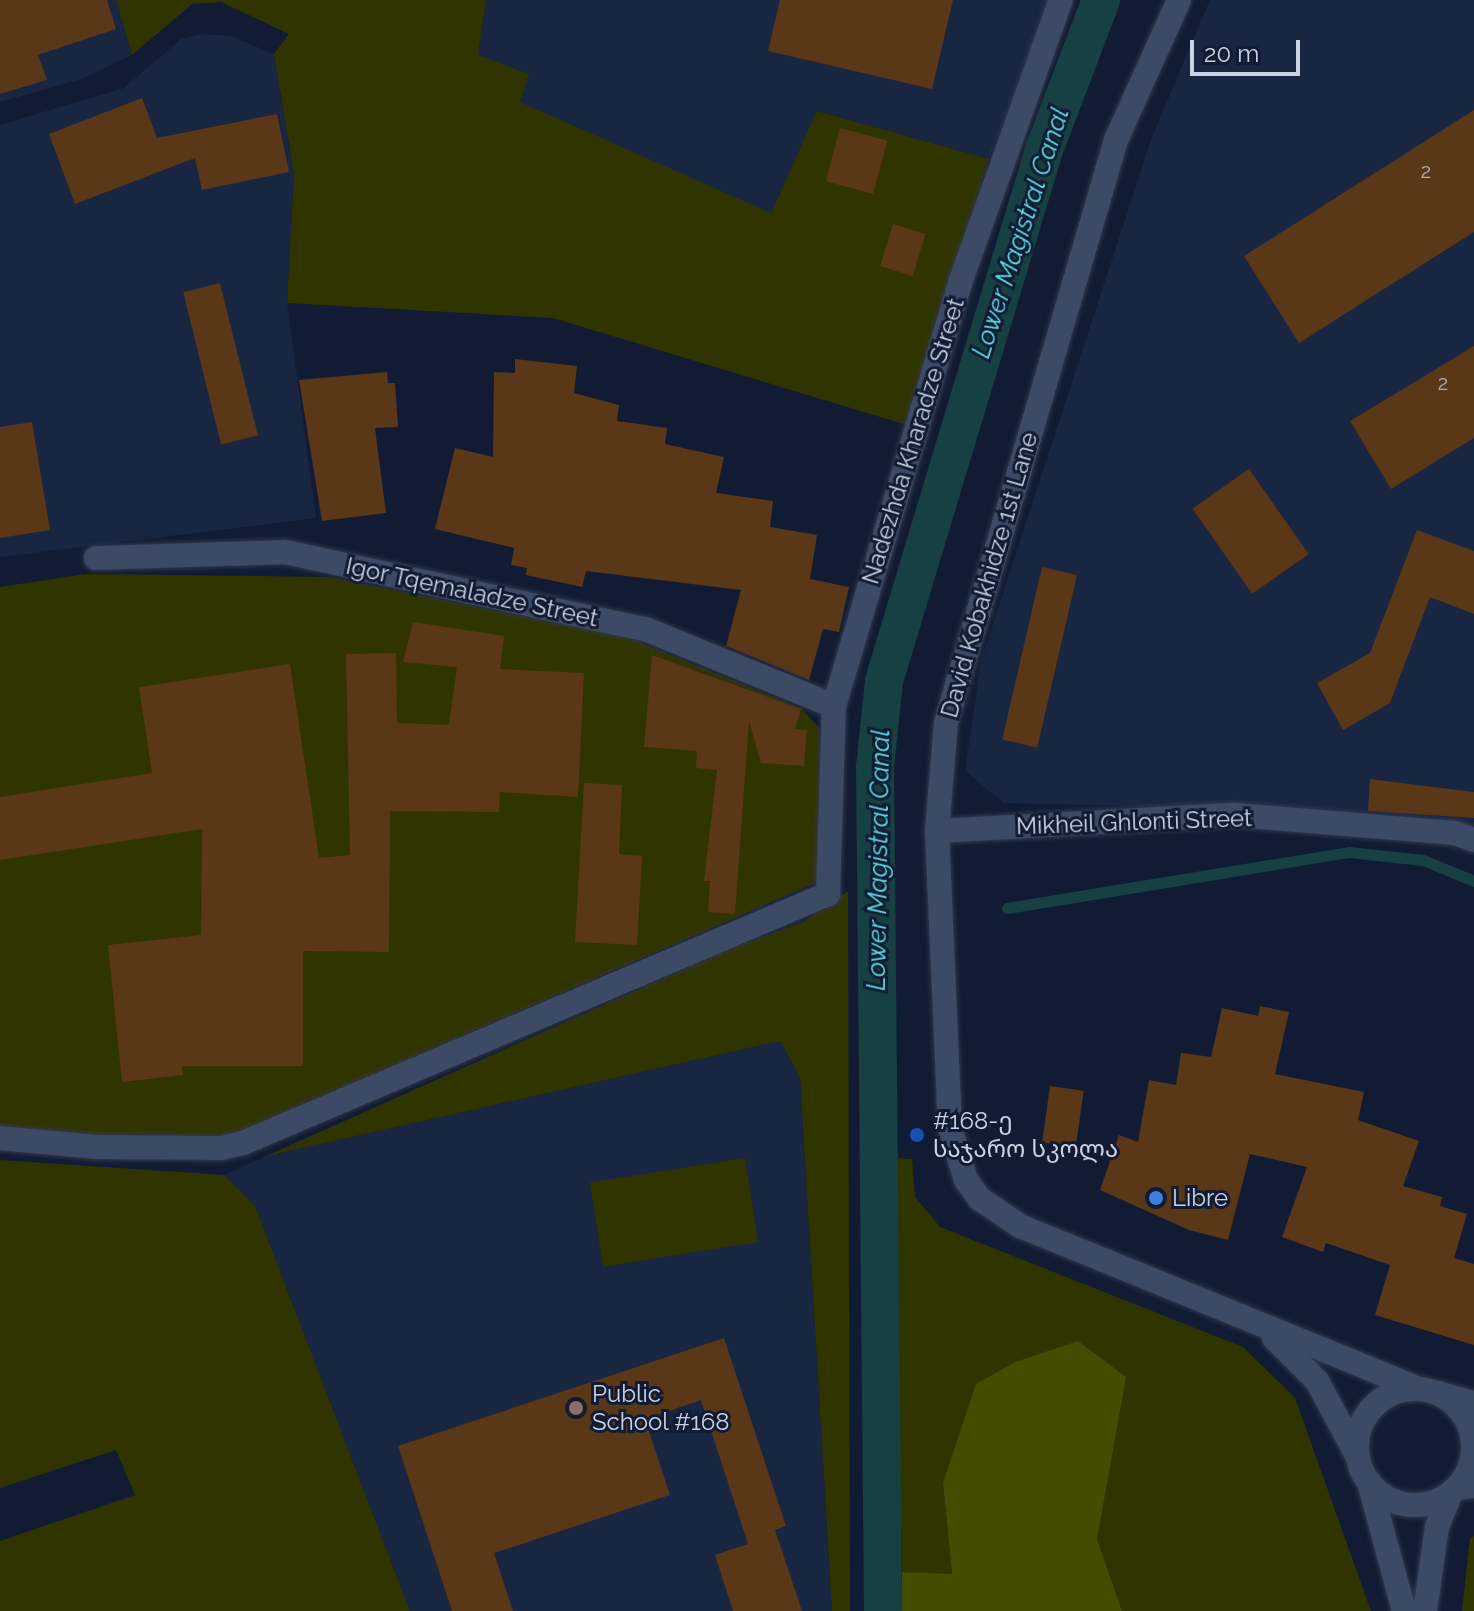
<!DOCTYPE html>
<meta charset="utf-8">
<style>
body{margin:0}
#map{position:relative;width:1474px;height:1611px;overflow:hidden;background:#111c34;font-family:Raleway,"Noto Sans Georgian",sans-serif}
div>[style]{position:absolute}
.built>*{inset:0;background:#182642}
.green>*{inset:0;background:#303500;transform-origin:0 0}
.forest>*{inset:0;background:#454c00}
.stream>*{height:11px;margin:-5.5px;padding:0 5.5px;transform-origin:5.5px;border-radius:5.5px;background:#174042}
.canal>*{height:38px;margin:-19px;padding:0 19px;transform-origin:19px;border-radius:19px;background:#174042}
.building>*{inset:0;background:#5a3717;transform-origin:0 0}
.roads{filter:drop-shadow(0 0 2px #31374b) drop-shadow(0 0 2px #31374b)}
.minor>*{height:24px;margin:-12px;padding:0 12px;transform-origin:12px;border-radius:12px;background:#3c4a65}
.tertiary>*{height:24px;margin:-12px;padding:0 12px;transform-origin:12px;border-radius:12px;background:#3c4a65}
.tertiary>.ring{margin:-12px;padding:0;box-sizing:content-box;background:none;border:24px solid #3c4a65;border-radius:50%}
.dots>*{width:22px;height:22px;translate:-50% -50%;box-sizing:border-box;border:4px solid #111c34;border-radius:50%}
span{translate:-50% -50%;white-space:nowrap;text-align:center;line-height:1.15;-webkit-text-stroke:6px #111c34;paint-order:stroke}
.number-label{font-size:20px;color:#aeabb0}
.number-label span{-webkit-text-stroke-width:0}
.street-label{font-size:24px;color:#cad2e3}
.poi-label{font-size:24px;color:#cad2e3}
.left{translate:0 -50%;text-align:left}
.water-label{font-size:26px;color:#5bdee4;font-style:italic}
.scale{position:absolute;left:1190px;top:40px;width:110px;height:36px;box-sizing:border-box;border:4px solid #cad2e3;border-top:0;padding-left:10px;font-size:24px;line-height:28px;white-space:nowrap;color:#cad2e3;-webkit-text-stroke:6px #111c34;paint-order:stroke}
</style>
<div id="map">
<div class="built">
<div style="clip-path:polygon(0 0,116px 0,132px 55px,81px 79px,0 102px)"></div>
<div style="clip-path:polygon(486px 0,1051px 0,989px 159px,818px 111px,771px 214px,519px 102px,478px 55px)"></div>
<div style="clip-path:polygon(1210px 0,1474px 0,1474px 827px,1162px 807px,1004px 803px,965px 771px,981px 661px,1152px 137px)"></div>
<div style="clip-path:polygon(201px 34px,231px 36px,274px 54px,294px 174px,287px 303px,316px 518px,0 557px,0 125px,124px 88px,181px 39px)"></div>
<div style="clip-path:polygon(780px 1041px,800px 1077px,832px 1611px,410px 1611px,255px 1206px,224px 1175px,266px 1156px)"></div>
</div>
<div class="green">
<div style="clip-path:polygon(116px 0,486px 0,478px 55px,529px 74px,520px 102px,771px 213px,817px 111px,989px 159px,907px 425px,553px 318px,287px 303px,294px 174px,274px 54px,289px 34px,221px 2px,192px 4px,132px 55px)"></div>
<div style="clip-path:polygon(86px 574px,329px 577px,627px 637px,801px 708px,820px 729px,824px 879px,218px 1142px,0 1129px,0 587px)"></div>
<div style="clip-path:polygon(848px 891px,850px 1611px,832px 1611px,800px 1077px,780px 1041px,266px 1156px,727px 950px,805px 921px)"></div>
<div style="left:745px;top:1158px;width:85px;height:157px;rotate:81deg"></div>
<div style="clip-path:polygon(894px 1158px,912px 1159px,915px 1197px,940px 1227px,1243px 1347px,1295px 1398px,1371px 1611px,1122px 1611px,1097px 1539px,1103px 1497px,943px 1483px,952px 1575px,902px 1572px)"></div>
<div style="clip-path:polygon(0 1160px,224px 1175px,255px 1206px,410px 1611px,0 1611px,0 1541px,135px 1495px,116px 1450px,0 1488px)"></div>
<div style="clip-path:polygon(1474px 1536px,1474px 1611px,1462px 1611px,1470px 1538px)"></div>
</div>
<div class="forest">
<div style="clip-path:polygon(1078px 1341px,1126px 1377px,1097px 1539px,1122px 1611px,902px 1611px,902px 1572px,952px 1574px,943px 1483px,976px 1384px,1015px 1362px)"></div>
</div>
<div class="stream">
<div style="left:1007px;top:908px;width:347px;rotate:-9.3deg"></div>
<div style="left:1349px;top:852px;width:74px;rotate:6.2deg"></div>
<div style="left:1423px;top:860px;width:55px;rotate:22.4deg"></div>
</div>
<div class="canal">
<div style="left:883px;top:1611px;width:844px;rotate:-90.54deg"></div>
<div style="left:875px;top:767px;width:86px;rotate:-84deg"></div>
<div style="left:884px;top:681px;width:555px;rotate:-73.23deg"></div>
<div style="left:1044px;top:150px;width:160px;rotate:-69.2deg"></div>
</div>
<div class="building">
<div style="clip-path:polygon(0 0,107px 0,116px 29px,38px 55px,47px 80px,0 94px)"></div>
<div style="clip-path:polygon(780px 0,953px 0,932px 89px,768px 51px)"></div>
<div style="clip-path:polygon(142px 98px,157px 138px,277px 114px,289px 172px,202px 190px,195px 158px,75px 204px,49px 134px)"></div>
<div style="clip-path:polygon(1474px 110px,1474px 232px,1299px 343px,1244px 256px)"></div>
<div style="left:840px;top:128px;width:49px;height:55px;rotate:15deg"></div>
<div style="left:893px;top:224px;width:34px;height:44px;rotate:17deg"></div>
<div style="left:220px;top:283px;width:157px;height:38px;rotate:76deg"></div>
<div style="clip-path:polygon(1474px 346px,1474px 438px,1391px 489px,1350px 421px)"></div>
<div style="clip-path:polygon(515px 359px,577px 366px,574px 393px,619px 405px,617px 421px,667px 428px,665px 444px,724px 457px,716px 493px,773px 501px,770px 527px,817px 535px,810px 579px,849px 587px,839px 632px,823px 629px,809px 680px,726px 646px,741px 590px,586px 571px,582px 587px,526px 575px,527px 568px,511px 565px,514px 548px,435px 529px,455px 448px,493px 457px,494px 372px,515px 373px)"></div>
<div style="clip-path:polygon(387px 372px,388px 383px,395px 383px,398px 427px,375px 428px,386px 513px,322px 521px,299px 380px)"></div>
<div style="clip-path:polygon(32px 422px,50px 530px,0 538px,0 427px)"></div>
<div style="left:1249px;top:469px;width:104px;height:69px;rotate:55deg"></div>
<div style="clip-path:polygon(1417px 530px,1474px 551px,1474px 614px,1430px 597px,1390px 703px,1343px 730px,1317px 683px,1370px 653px)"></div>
<div style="left:1042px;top:567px;width:36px;height:177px;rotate:13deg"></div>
<div style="clip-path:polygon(413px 622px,504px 636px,500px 669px,584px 673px,578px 797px,500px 792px,499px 812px,390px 811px,389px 952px,303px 951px,303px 1066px,182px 1066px,183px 1075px,122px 1082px,108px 945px,201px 935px,202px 829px,0 860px,0 797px,152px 773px,139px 687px,290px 664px,319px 858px,350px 855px,346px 654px,396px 653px,397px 723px,449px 725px,457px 667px,403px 662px)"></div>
<div style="clip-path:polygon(652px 655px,801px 709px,795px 729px,807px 730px,804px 766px,761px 763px,749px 721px,735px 914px,708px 912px,710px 881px,704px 881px,717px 770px,696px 768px,697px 751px,644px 747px)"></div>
<div style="clip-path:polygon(1370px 779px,1474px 792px,1474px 818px,1368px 811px)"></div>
<div style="clip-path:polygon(584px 783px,622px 785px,619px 854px,642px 856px,637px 945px,575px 942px)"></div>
<div style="clip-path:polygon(1260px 1006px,1289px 1012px,1275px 1074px,1364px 1092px,1358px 1120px,1419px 1141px,1403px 1186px,1442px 1197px,1440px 1206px,1467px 1214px,1454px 1258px,1474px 1264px,1474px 1345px,1375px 1315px,1390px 1265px,1326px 1243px,1323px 1252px,1282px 1237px,1307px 1167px,1250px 1154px,1228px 1240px,1189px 1230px,1100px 1190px,1119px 1135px,1138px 1142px,1149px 1080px,1176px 1085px,1181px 1053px,1211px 1057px,1222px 1008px,1258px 1016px)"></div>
<div style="left:1050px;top:1086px;width:34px;height:57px;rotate:8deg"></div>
<div style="clip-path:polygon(724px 1338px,786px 1526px,775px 1530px,802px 1611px,733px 1611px,715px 1555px,748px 1544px,701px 1400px,645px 1419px,670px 1495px,494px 1553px,513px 1611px,452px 1611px,398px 1446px)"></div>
</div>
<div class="roads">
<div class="minor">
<div style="left:96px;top:558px;width:189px;rotate:-1.8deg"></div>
<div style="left:285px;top:552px;width:368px;rotate:12.1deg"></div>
<div style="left:645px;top:629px;width:204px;rotate:22.2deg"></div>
<div style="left:937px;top:831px;width:299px;rotate:-3.1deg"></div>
<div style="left:1236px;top:815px;width:219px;rotate:4.7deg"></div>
<div style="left:1454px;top:833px;width:21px;rotate:19deg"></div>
<div style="left:0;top:1138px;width:97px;rotate:5.3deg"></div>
<div style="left:97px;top:1147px;width:124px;rotate:0.5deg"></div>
<div style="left:221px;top:1148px;width:23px;rotate:-13deg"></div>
<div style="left:243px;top:1143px;width:636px;rotate:-23.06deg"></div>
<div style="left:828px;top:894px;width:188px;rotate:-88.2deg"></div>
<div style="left:834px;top:706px;width:441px;rotate:-73.4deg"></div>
<div style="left:960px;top:283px;width:300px;rotate:-70.4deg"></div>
<div style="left:1438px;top:1393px;width:37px;rotate:16deg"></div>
<div style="left:1457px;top:1488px;width:17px;rotate:-7deg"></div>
</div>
<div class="tertiary">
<div style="left:1179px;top:0;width:154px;rotate:114.2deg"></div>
<div style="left:1116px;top:140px;width:607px;rotate:106.26deg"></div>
<div style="left:946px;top:723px;width:108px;rotate:94.8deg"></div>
<div style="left:937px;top:831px;width:297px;rotate:87.5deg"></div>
<div style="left:950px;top:1128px;width:54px;rotate:72.9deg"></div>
<div style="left:966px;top:1180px;width:24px;rotate:54deg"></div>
<div style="left:980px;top:1199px;width:48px;rotate:34deg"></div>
<div style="left:1020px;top:1226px;width:431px;rotate:22.2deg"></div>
<div style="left:1274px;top:1338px;width:61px;rotate:45deg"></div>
<div style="left:1317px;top:1381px;width:86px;rotate:61.7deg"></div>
<div class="ring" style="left:1357px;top:1389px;width:92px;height:92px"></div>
<div style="left:1369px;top:1482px;width:134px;rotate:74.8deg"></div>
<div style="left:1425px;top:1611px;width:85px;rotate:-81.9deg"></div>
<div style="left:1437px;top:1527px;width:37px;rotate:-68deg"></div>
</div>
</div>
<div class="dots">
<div style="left:917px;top:1135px;background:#1a4fb4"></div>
<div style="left:1156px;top:1198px;background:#3f7fe0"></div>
<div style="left:576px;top:1408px;background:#8d6e63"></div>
</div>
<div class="number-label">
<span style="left:1426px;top:171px">2</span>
<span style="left:1443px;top:383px">2</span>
</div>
<div class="street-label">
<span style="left:913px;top:441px;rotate:-73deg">Nadezhda Kharadze Street</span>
<span style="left:989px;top:575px;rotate:-74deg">David Kobakhidze 1st Lane</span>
<span style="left:472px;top:592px;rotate:12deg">Igor Tqemaladze Street</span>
<span style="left:1134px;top:822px;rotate:-2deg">Mikheil Ghlonti Street</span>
</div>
<div class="poi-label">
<span class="left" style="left:933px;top:1135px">#168-ე<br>საჯარო სკოლა</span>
<span class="left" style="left:1172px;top:1198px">Libre</span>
<span class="left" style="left:592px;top:1408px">Public<br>School #168</span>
</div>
<div class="water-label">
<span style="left:1021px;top:233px;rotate:-72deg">Lower Magistral Canal</span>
<span style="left:879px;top:860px;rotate:-89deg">Lower Magistral Canal</span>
</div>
<div class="scale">20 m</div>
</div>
